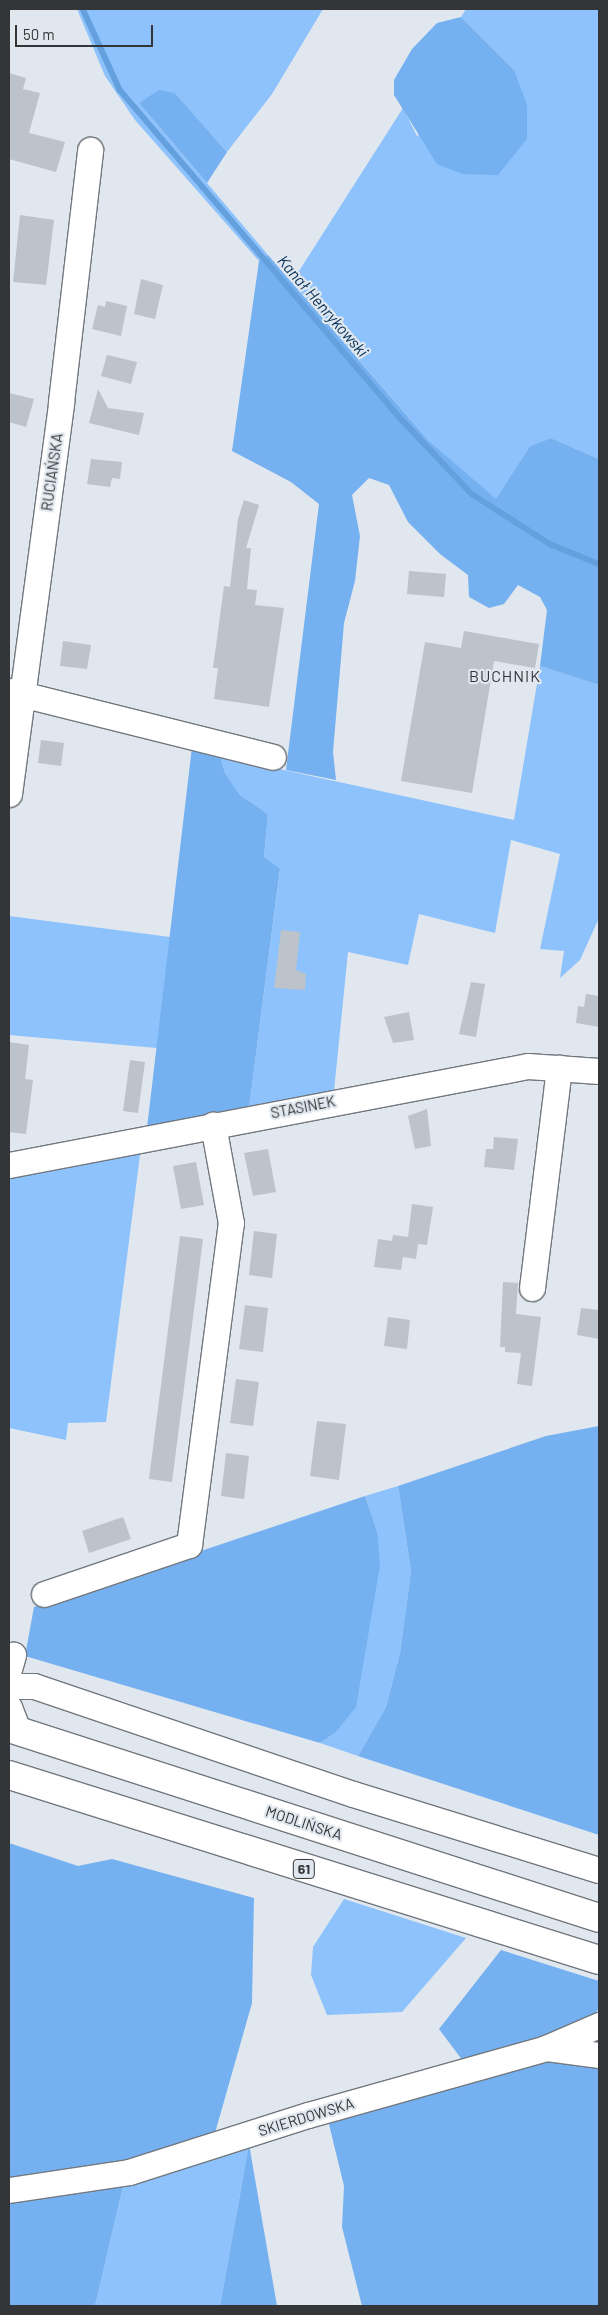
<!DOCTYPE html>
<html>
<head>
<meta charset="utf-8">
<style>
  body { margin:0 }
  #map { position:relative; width:608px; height:2315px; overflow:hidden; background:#e0e7ee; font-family:Barlow,sans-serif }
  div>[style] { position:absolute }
  .green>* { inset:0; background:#8dc2fc }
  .forest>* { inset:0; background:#75b0f0 }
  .stream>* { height:5.5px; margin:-2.75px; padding:0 2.75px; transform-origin:2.75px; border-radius:2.75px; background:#65a0de }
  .building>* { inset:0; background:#bdc3ca }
  .roads { filter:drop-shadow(1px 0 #72787e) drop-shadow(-1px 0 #72787e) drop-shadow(0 1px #72787e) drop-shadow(0 -1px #72787e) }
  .minor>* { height:25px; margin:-12.5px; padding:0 12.5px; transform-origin:12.5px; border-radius:12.5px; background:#fff }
  .major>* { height:28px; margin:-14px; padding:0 14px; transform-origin:14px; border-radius:14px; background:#fff }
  span { translate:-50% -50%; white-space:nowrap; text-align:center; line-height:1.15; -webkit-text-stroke:4.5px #e0e7ee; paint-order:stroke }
  .shield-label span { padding:1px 4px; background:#e0e7ee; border:1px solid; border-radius:4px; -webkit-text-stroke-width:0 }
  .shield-label { font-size:14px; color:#333538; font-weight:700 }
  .street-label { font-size:15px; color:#333538 }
  .water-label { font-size:16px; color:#032f57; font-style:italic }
  .neighbourhood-label { font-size:16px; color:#333538; letter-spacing:1px }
  .frame { position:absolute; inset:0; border:10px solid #333538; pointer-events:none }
  .scale { position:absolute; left:15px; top:25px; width:138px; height:22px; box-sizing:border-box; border:2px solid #333538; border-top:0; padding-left:6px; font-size:15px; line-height:18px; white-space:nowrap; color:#333538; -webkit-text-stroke:4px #e0e7ee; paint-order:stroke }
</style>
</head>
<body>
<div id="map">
  <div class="green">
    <div style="clip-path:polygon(77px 9px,323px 9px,272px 94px,227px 152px,175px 93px,139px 103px,268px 255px,259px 261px,135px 120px,105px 76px)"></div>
    <div style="clip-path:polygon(466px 9px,599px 9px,599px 459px,551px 438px,530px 446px,496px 500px,428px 440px,292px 282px,403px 108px,417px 136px,514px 70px,461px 17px)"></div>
    <div style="clip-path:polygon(540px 666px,599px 685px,599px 918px,580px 960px,560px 978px,564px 951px,540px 949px,560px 854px,511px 840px,495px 933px,419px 914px,408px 965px,348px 952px,334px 1091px,249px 1108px,280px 870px,264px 857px,268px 814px,240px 795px,225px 773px,220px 756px,514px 820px)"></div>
    <div style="clip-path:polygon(9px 916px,170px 937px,157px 1048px,9px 1035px)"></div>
    <div style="clip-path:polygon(141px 1147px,106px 1422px,68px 1423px,66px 1440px,9px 1428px,9px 1171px)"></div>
    <div style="clip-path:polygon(398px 1486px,411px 1571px,400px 1653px,386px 1707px,358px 1756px,320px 1743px,335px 1733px,377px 1531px,365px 1496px)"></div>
    <div style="clip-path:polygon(344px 1899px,466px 1938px,402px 2012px,327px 2015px,311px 1975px,313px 1947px)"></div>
    <div style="clip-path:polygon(249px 2144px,220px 2306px,95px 2306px,125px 2178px)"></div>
  </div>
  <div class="forest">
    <div style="clip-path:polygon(461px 17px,514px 70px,527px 105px,527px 139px,498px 175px,463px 174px,437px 164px,394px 95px,394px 80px,412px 49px,437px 23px)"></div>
    <div style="clip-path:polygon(159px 90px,175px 93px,227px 152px,207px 183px,139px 103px)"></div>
    <div style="clip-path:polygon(268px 255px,428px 440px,496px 499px,530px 446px,551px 438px,599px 459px,599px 685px,540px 666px,547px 610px,540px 597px,518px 585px,504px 604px,489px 608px,469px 597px,468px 575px,440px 554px,408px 522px,389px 485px,369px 478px,352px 495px,360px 536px,355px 581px,344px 623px,333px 752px,336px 780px,286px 770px,319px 504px,291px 482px,232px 451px,259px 261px)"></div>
    <div style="clip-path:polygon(192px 747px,220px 756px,225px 773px,240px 795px,268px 814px,264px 857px,280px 869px,249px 1108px,147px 1128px)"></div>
    <div style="clip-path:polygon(599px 1426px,599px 1835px,358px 1756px,386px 1707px,400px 1653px,411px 1571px,398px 1486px,546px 1436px)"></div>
    <div style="clip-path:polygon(365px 1496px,377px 1531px,380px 1565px,356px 1707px,335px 1733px,320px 1743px,25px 1656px,34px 1607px)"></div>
    <div style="clip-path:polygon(9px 1843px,78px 1866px,112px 1859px,254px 1898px,252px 2003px,215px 2133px,126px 2167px,9px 2183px)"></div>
    <div style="clip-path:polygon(501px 1950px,599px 1981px,599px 2009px,588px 2020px,466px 2065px,439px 2029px)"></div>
    <div style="clip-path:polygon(599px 2031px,598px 2306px,362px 2306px,342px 2227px,344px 2186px,327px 2116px)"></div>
    <div style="clip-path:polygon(249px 2144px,277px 2306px,220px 2306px)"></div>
    <div style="clip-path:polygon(125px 2178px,95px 2306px,9px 2306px,9px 2194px)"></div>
  </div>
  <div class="stream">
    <div style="left:83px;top:9px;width:89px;rotate:65.4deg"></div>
    <div style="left:120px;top:90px;width:435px;rotate:49.5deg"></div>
    <div style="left:403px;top:421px;width:100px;rotate:46.6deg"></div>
    <div style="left:472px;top:494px;width:93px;rotate:32.7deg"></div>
    <div style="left:550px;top:544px;width:53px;rotate:22.2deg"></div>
  </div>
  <div class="building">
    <div style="clip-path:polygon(9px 73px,26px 78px,23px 89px,40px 93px,29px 133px,65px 142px,56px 172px,9px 159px)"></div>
    <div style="clip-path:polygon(20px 215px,54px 220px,46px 285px,13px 282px)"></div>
    <div style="clip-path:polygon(141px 279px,163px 285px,155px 319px,134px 314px)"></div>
    <div style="clip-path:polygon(106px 301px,127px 306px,121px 336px,92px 329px,98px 305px,105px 307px)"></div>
    <div style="clip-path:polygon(107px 355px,137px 362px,131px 384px,101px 376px)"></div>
    <div style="clip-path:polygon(98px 389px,108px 408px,144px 413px,139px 435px,89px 423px)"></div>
    <div style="clip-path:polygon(9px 393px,34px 399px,26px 427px,9px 422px)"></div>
    <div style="clip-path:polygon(91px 459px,122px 462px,120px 479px,112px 478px,110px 487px,87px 484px)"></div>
    <div style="clip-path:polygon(244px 500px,259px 505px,246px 548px,251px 548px,247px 589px,257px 590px,255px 605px,284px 608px,269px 707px,214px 699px,218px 668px,213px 668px,224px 586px,230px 587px,238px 519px)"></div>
    <div style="clip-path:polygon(409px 571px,446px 574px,444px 597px,407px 594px)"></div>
    <div style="clip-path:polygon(464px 631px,539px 644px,535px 668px,494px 661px,472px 793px,401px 781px,425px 642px,461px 648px)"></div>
    <div style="clip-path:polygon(63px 641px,91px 645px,87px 669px,60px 666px)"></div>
    <div style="clip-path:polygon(41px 740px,64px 743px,61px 766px,38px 763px)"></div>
    <div style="clip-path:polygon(281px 930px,300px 932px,296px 970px,306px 974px,305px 990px,274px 988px)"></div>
    <div style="clip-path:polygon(471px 982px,485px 984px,476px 1037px,459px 1034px)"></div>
    <div style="clip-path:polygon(586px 994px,599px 996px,599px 1027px,576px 1023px,578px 1006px,584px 1007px)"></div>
    <div style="clip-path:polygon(409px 1012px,414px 1040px,393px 1043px,384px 1017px)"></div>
    <div style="clip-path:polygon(9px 1042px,29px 1045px,25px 1079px,33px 1080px,26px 1134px,9px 1132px)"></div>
    <div style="clip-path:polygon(130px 1060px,145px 1062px,138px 1113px,123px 1111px)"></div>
    <div style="clip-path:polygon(427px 1109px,431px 1146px,415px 1149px,408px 1116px)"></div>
    <div style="clip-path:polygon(494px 1137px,518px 1139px,514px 1170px,484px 1167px,486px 1149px,493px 1149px)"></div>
    <div style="clip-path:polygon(268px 1149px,276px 1192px,253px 1196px,244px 1153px)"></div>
    <div style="clip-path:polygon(196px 1162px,204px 1205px,181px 1209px,173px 1166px)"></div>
    <div style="clip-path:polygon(412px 1204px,433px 1207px,427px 1245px,418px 1244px,416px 1259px,403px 1257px,401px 1270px,374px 1267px,378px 1239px,392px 1241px,393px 1235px,408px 1237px)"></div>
    <div style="clip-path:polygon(254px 1231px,277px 1234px,272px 1278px,249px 1275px)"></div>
    <div style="clip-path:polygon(180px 1236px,203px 1239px,172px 1482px,149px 1479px)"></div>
    <div style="clip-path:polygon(503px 1282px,518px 1283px,516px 1314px,541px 1317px,532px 1386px,517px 1384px,521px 1353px,505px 1352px,505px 1347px,500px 1347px)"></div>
    <div style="clip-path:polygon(245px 1305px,268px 1308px,263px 1352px,239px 1349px)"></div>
    <div style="clip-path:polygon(581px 1308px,599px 1310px,599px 1339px,577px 1335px)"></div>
    <div style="clip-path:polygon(388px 1317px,410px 1320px,407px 1349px,384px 1346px)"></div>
    <div style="clip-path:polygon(236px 1379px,259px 1382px,253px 1426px,230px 1423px)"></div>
    <div style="clip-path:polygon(317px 1421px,346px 1424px,339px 1480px,310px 1476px)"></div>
    <div style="clip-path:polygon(226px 1453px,249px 1456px,244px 1499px,221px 1496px)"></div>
    <div style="clip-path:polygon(123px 1517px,131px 1539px,89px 1553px,82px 1531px)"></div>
  </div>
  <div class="roads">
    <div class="minor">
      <div style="left:9px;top:691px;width:272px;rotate:14deg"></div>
      <div style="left:9px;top:794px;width:395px;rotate:-82.4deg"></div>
      <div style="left:61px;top:402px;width:254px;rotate:-83.4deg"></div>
      <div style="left:9px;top:1165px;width:528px;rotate:-10.8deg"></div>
      <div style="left:528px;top:1066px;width:71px;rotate:4deg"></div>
      <div style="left:532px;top:1288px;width:222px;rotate:-83deg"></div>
      <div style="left:44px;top:1594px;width:153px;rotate:-18.7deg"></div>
      <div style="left:189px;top:1545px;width:325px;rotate:-82.6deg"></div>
      <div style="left:231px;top:1223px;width:100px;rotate:-100.4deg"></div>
      <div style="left:9px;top:1669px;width:15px;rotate:-74deg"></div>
      <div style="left:9px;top:1686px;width:25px"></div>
      <div style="left:34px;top:1686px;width:337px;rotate:18.7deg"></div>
      <div style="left:353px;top:1794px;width:257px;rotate:17.2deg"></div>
      <div style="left:9px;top:1707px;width:26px;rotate:69deg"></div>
      <div style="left:546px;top:2048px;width:53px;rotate:7.5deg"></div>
      <div style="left:9px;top:2190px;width:121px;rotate:-8.5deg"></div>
      <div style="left:129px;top:2172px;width:188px;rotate:-17.7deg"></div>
      <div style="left:308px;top:2115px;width:247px;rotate:-15.7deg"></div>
      <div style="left:546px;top:2048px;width:58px;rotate:-23.5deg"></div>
    </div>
    <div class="major">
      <div style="left:9px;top:1728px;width:620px;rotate:17.85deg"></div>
      <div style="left:9px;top:1775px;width:618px;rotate:17.41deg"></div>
    </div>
  </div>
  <div class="shield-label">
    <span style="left:304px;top:1869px">61</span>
  </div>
  <div class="street-label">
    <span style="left:52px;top:472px;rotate:-82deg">RUCIAŃSKA</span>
    <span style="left:303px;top:1107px;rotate:-11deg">STASINEK</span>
    <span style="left:304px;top:1823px;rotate:18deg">MODLIŃSKA</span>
    <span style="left:306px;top:2117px;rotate:-17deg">SKIERDOWSKA</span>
  </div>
  <div class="water-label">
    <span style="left:323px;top:306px;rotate:49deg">Kanał Henrykowski</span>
  </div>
  <div class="neighbourhood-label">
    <span style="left:505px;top:676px">BUCHNIK</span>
  </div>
  <div class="frame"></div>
  <div class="scale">50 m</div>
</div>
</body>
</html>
